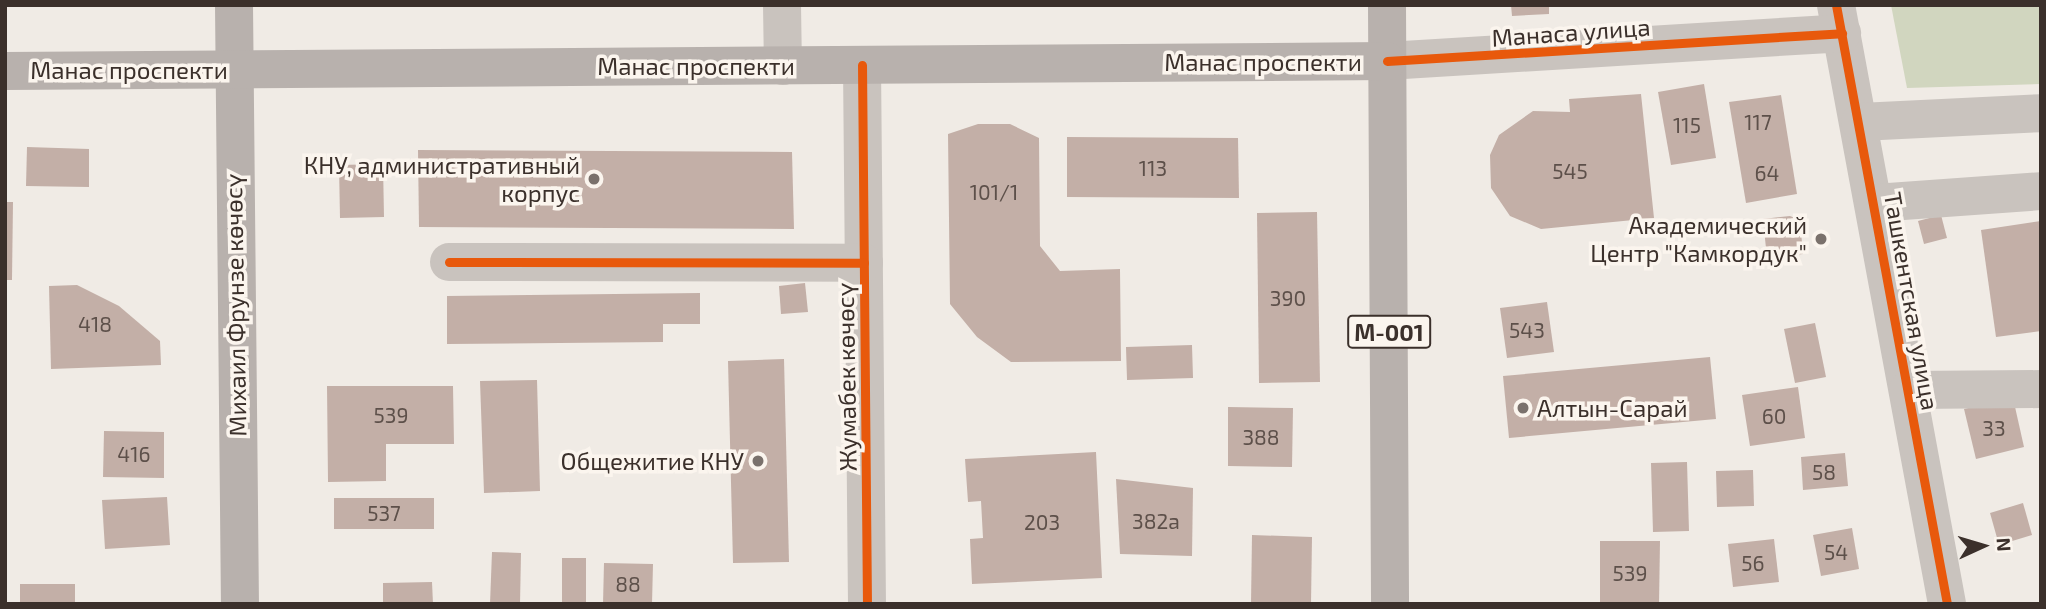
<!DOCTYPE html>
<html>
<head>
<meta charset="utf-8">
<style>
  body { margin:0 }
  #map { position:relative; width:2046px; height:609px; overflow:hidden; background:#f0ebe5; font-family:"Exo 2",sans-serif }
  div>[style] { position:absolute }
  .green>* { inset:0; background:#d1d6bf }
  .building>* { inset:0; background:#c3afa7 }
  .minor>* { height:38px; margin:-19px; padding:0 19px; transform-origin:19px; border-radius:19px; background:#c9c3be }
  .major>* { height:38px; margin:-19px; padding:0 19px; transform-origin:19px; border-radius:19px; background:#b8b1ad }
  .cycleway>* { height:9px; margin:-4.5px; padding:0 4.5px; transform-origin:4.5px; border-radius:4.5px; background:#e8590c }
  .dots>* { width:19px; height:19px; translate:-50% -50%; box-sizing:border-box; border:4px solid #fbf5ee; border-radius:50% }
  span { translate:-50% -50%; white-space:nowrap; text-align:center; line-height:1.15; -webkit-text-stroke:7px #fbf5ee; paint-order:stroke }
  .number-label { font-size:21px; color:#5d504a }
  .number-label span { -webkit-text-stroke-width:0 }
  .shield-label span { padding:2px 5px; background:#fbf5ee; border:2px solid; border-radius:5px; -webkit-text-stroke-width:0 }
  .shield-label { font-size:23px; color:#3b302b; font-weight:700 }
  .street-label { font-size:24px; color:#3b302b }
  .poi-label { font-size:24px; color:#3b302b }
  .right { translate:-100% -50%; text-align:right }
  .left { translate:0 -50%; text-align:left }
  .frame { position:absolute; inset:0; border:7px solid #3b302b; pointer-events:none }
  .north { position:absolute; left:1948px; top:511px; width:70px; height:70px; -webkit-text-stroke:5px #fbf5ee; paint-order:stroke; rotate:86deg; font-size:19px; font-weight:700; line-height:28px; text-align:center; color:#3b302b }
  .north::after { content:''; display:block; margin:auto; width:24px; height:32px; background:#3b302b; clip-path:polygon(50% 0,100% 100%,50% 72%,0 100%) }
</style>
</head>
<body>
<div id="map">
  <div class="green">
    <div style="clip-path:polygon(1891px 5px,2041px 5px,2041px 84px,1907px 88px)"></div>
  </div>
  <div class="building">
    <div style="clip-path:polygon(1511px 5px,1549px 5px,1549px 14px,1512px 16px)"></div>
    <div style="clip-path:polygon(1704px 84px,1716px 158px,1671px 165px,1658px 92px)"></div>
    <div style="clip-path:polygon(1641px 94px,1654px 218px,1541px 229px,1510px 216px,1491px 188px,1490px 155px,1499px 135px,1533px 111px,1570px 112px,1569px 99px)"></div>
    <div style="clip-path:polygon(1781px 95px,1797px 194px,1746px 203px,1729px 102px)"></div>
    <div style="clip-path:polygon(978px 124px,1010px 124px,1039px 138px,1040px 246px,1060px 271px,1120px 269px,1121px 361px,1011px 362px,977px 337px,950px 304px,948px 134px)"></div>
    <div style="clip-path:polygon(1067px 137px,1238px 138px,1239px 198px,1067px 197px)"></div>
    <div style="clip-path:polygon(27px 147px,89px 149px,89px 187px,26px 186px)"></div>
    <div style="clip-path:polygon(418px 150px,792px 152px,794px 229px,419px 227px)"></div>
    <div style="clip-path:polygon(383px 164px,384px 217px,340px 218px,339px 165px)"></div>
    <div style="clip-path:polygon(5px 202px,13px 202px,12px 280px,5px 280px)"></div>
    <div style="clip-path:polygon(1317px 212px,1320px 382px,1259px 383px,1257px 213px)"></div>
    <div style="clip-path:polygon(1941px 215px,1947px 238px,1924px 244px,1918px 221px)"></div>
    <div style="clip-path:polygon(1790px 216px,1800px 220px,1803px 254px,1767px 258px,1763px 219px)"></div>
    <div style="clip-path:polygon(2041px 221px,2041px 331px,1996px 337px,1981px 230px)"></div>
    <div style="clip-path:polygon(805px 283px,808px 312px,781px 314px,779px 286px)"></div>
    <div style="clip-path:polygon(77px 285px,119px 306px,160px 341px,161px 365px,51px 369px,49px 286px)"></div>
    <div style="clip-path:polygon(700px 293px,700px 324px,663px 324px,663px 342px,447px 344px,447px 296px)"></div>
    <div style="clip-path:polygon(1547px 302px,1554px 352px,1507px 358px,1500px 308px)"></div>
    <div style="clip-path:polygon(1815px 323px,1826px 377px,1795px 383px,1784px 329px)"></div>
    <div style="clip-path:polygon(1192px 345px,1193px 378px,1127px 380px,1126px 347px)"></div>
    <div style="clip-path:polygon(1710px 357px,1716px 419px,1509px 438px,1503px 376px)"></div>
    <div style="clip-path:polygon(784px 359px,789px 562px,733px 563px,728px 361px)"></div>
    <div style="clip-path:polygon(537px 380px,540px 491px,484px 493px,480px 381px)"></div>
    <div style="clip-path:polygon(327px 386px,453px 386px,454px 444px,386px 444px,386px 481px,328px 482px)"></div>
    <div style="clip-path:polygon(1798px 387px,1805px 438px,1750px 446px,1742px 395px)"></div>
    <div style="clip-path:polygon(2013px 398px,2024px 447px,1976px 459px,1964px 409px)"></div>
    <div style="clip-path:polygon(1228px 407px,1293px 408px,1292px 467px,1228px 466px)"></div>
    <div style="clip-path:polygon(104px 431px,164px 432px,164px 478px,103px 477px)"></div>
    <div style="clip-path:polygon(1096px 452px,1102px 578px,972px 584px,970px 539px,983px 538px,981px 501px,968px 502px,965px 459px)"></div>
    <div style="clip-path:polygon(1845px 453px,1848px 486px,1803px 490px,1801px 457px)"></div>
    <div style="clip-path:polygon(1687px 462px,1689px 531px,1653px 532px,1651px 463px)"></div>
    <div style="clip-path:polygon(1753px 470px,1754px 506px,1717px 507px,1716px 471px)"></div>
    <div style="clip-path:polygon(1116px 479px,1193px 488px,1192px 556px,1120px 554px)"></div>
    <div style="clip-path:polygon(167px 497px,170px 545px,105px 549px,102px 500px)"></div>
    <div style="clip-path:polygon(334px 498px,434px 498px,434px 529px,334px 529px)"></div>
    <div style="clip-path:polygon(2023px 503px,2032px 535px,1999px 545px,1990px 513px)"></div>
    <div style="clip-path:polygon(1852px 528px,1859px 569px,1821px 576px,1813px 535px)"></div>
    <div style="clip-path:polygon(1252px 535px,1312px 537px,1311px 604px,1251px 604px)"></div>
    <div style="clip-path:polygon(1774px 539px,1779px 582px,1733px 587px,1728px 544px)"></div>
    <div style="clip-path:polygon(1600px 541px,1660px 541px,1659px 604px,1600px 604px)"></div>
    <div style="clip-path:polygon(492px 552px,521px 553px,520px 604px,490px 604px)"></div>
    <div style="clip-path:polygon(562px 558px,586px 558px,586px 604px,562px 604px)"></div>
    <div style="clip-path:polygon(604px 563px,653px 564px,652px 604px,603px 604px)"></div>
    <div style="clip-path:polygon(432px 582px,433px 604px,383px 604px,383px 583px)"></div>
    <div style="clip-path:polygon(20px 584px,75px 584px,75px 604px,20px 604px)"></div>
  </div>
  <div class="minor">
    <div style="left:782px;top:5px;width:61px;rotate:89.1deg"></div>
    <div style="left:1836px;top:5px;width:609px;rotate:79.5deg"></div>
    <div style="left:1387px;top:61px;width:456px;rotate:-3.5deg"></div>
    <div style="left:862px;top:65px;width:539px;rotate:89.47deg"></div>
    <div style="left:1860px;top:122px;width:181px;rotate:-2.8deg"></div>
    <div style="left:1875px;top:203px;width:166px;rotate:-4.1deg"></div>
    <div style="left:449px;top:262px;width:415px;rotate:0.1deg"></div>
    <div style="left:1908px;top:390px;width:133px;rotate:-0.4deg"></div>
  </div>
  <div class="major">
    <div style="left:234px;top:5px;width:599px;rotate:89.43deg"></div>
    <div style="left:1387px;top:5px;width:599px;rotate:89.71deg"></div>
    <div style="left:5px;top:71px;width:1382px;rotate:-0.41deg"></div>
  </div>
  <div class="cycleway">
    <div style="left:1836px;top:5px;width:609px;rotate:79.5deg"></div>
    <div style="left:1387px;top:61px;width:456px;rotate:-3.5deg"></div>
    <div style="left:862px;top:65px;width:539px;rotate:89.47deg"></div>
    <div style="left:449px;top:262px;width:415px;rotate:0.1deg"></div>
  </div>
  <div class="dots">
    <div style="left:594px;top:179px;background:#7a716c"></div>
    <div style="left:1821px;top:239px;background:#7a716c"></div>
    <div style="left:1523px;top:408px;background:#7a716c"></div>
    <div style="left:758px;top:461px;background:#7a716c"></div>
  </div>
  <div class="number-label">
    <span style="left:1758px;top:122px">117</span>
    <span style="left:1687px;top:125px">115</span>
    <span style="left:1153px;top:168px">113</span>
    <span style="left:1570px;top:171px">545</span>
    <span style="left:1767px;top:173px">64</span>
    <span style="left:994px;top:192px">101/1</span>
    <span style="left:1288px;top:298px">390</span>
    <span style="left:95px;top:324px">418</span>
    <span style="left:1527px;top:330px">543</span>
    <span style="left:391px;top:415px">539</span>
    <span style="left:1774px;top:416px">60</span>
    <span style="left:1994px;top:428px">33</span>
    <span style="left:1261px;top:437px">388</span>
    <span style="left:134px;top:454px">416</span>
    <span style="left:1824px;top:472px">58</span>
    <span style="left:384px;top:513px">537</span>
    <span style="left:1156px;top:521px">382а</span>
    <span style="left:1042px;top:522px">203</span>
    <span style="left:1836px;top:552px">54</span>
    <span style="left:1753px;top:563px">56</span>
    <span style="left:1630px;top:573px">539</span>
    <span style="left:628px;top:584px">88</span>
  </div>
  <div class="shield-label">
    <span style="left:1389px;top:332px">М-001</span>
  </div>
  <div class="street-label">
    <span style="left:1571px;top:32px;rotate:-4deg">Манаса улица</span>
    <span style="left:1263px;top:62px">Манас проспекти</span>
    <span style="left:696px;top:66px">Манас проспекти</span>
    <span style="left:129px;top:70px">Манас проспекти</span>
    <span style="left:1912px;top:301px;rotate:80deg">Ташкентская улица</span>
    <span style="left:235px;top:305px;rotate:-91deg">Михаил Фрунзе көчөсү</span>
    <span style="left:846px;top:377px;rotate:-91deg">Жумабек көчөсү</span>
  </div>
  <div class="poi-label">
    <span class="right" style="left:580px;top:179px">КНУ, административный<br>корпус</span>
    <span class="right" style="left:1807px;top:239px">Академический<br>Центр "Камкордук"</span>
    <span class="left" style="left:1537px;top:408px">Алтын-Сарай</span>
    <span class="right" style="left:744px;top:461px">Общежитие КНУ</span>
  </div>
  <div class="frame"></div>
  <div class="north">N</div>
</div>
</body>
</html>
